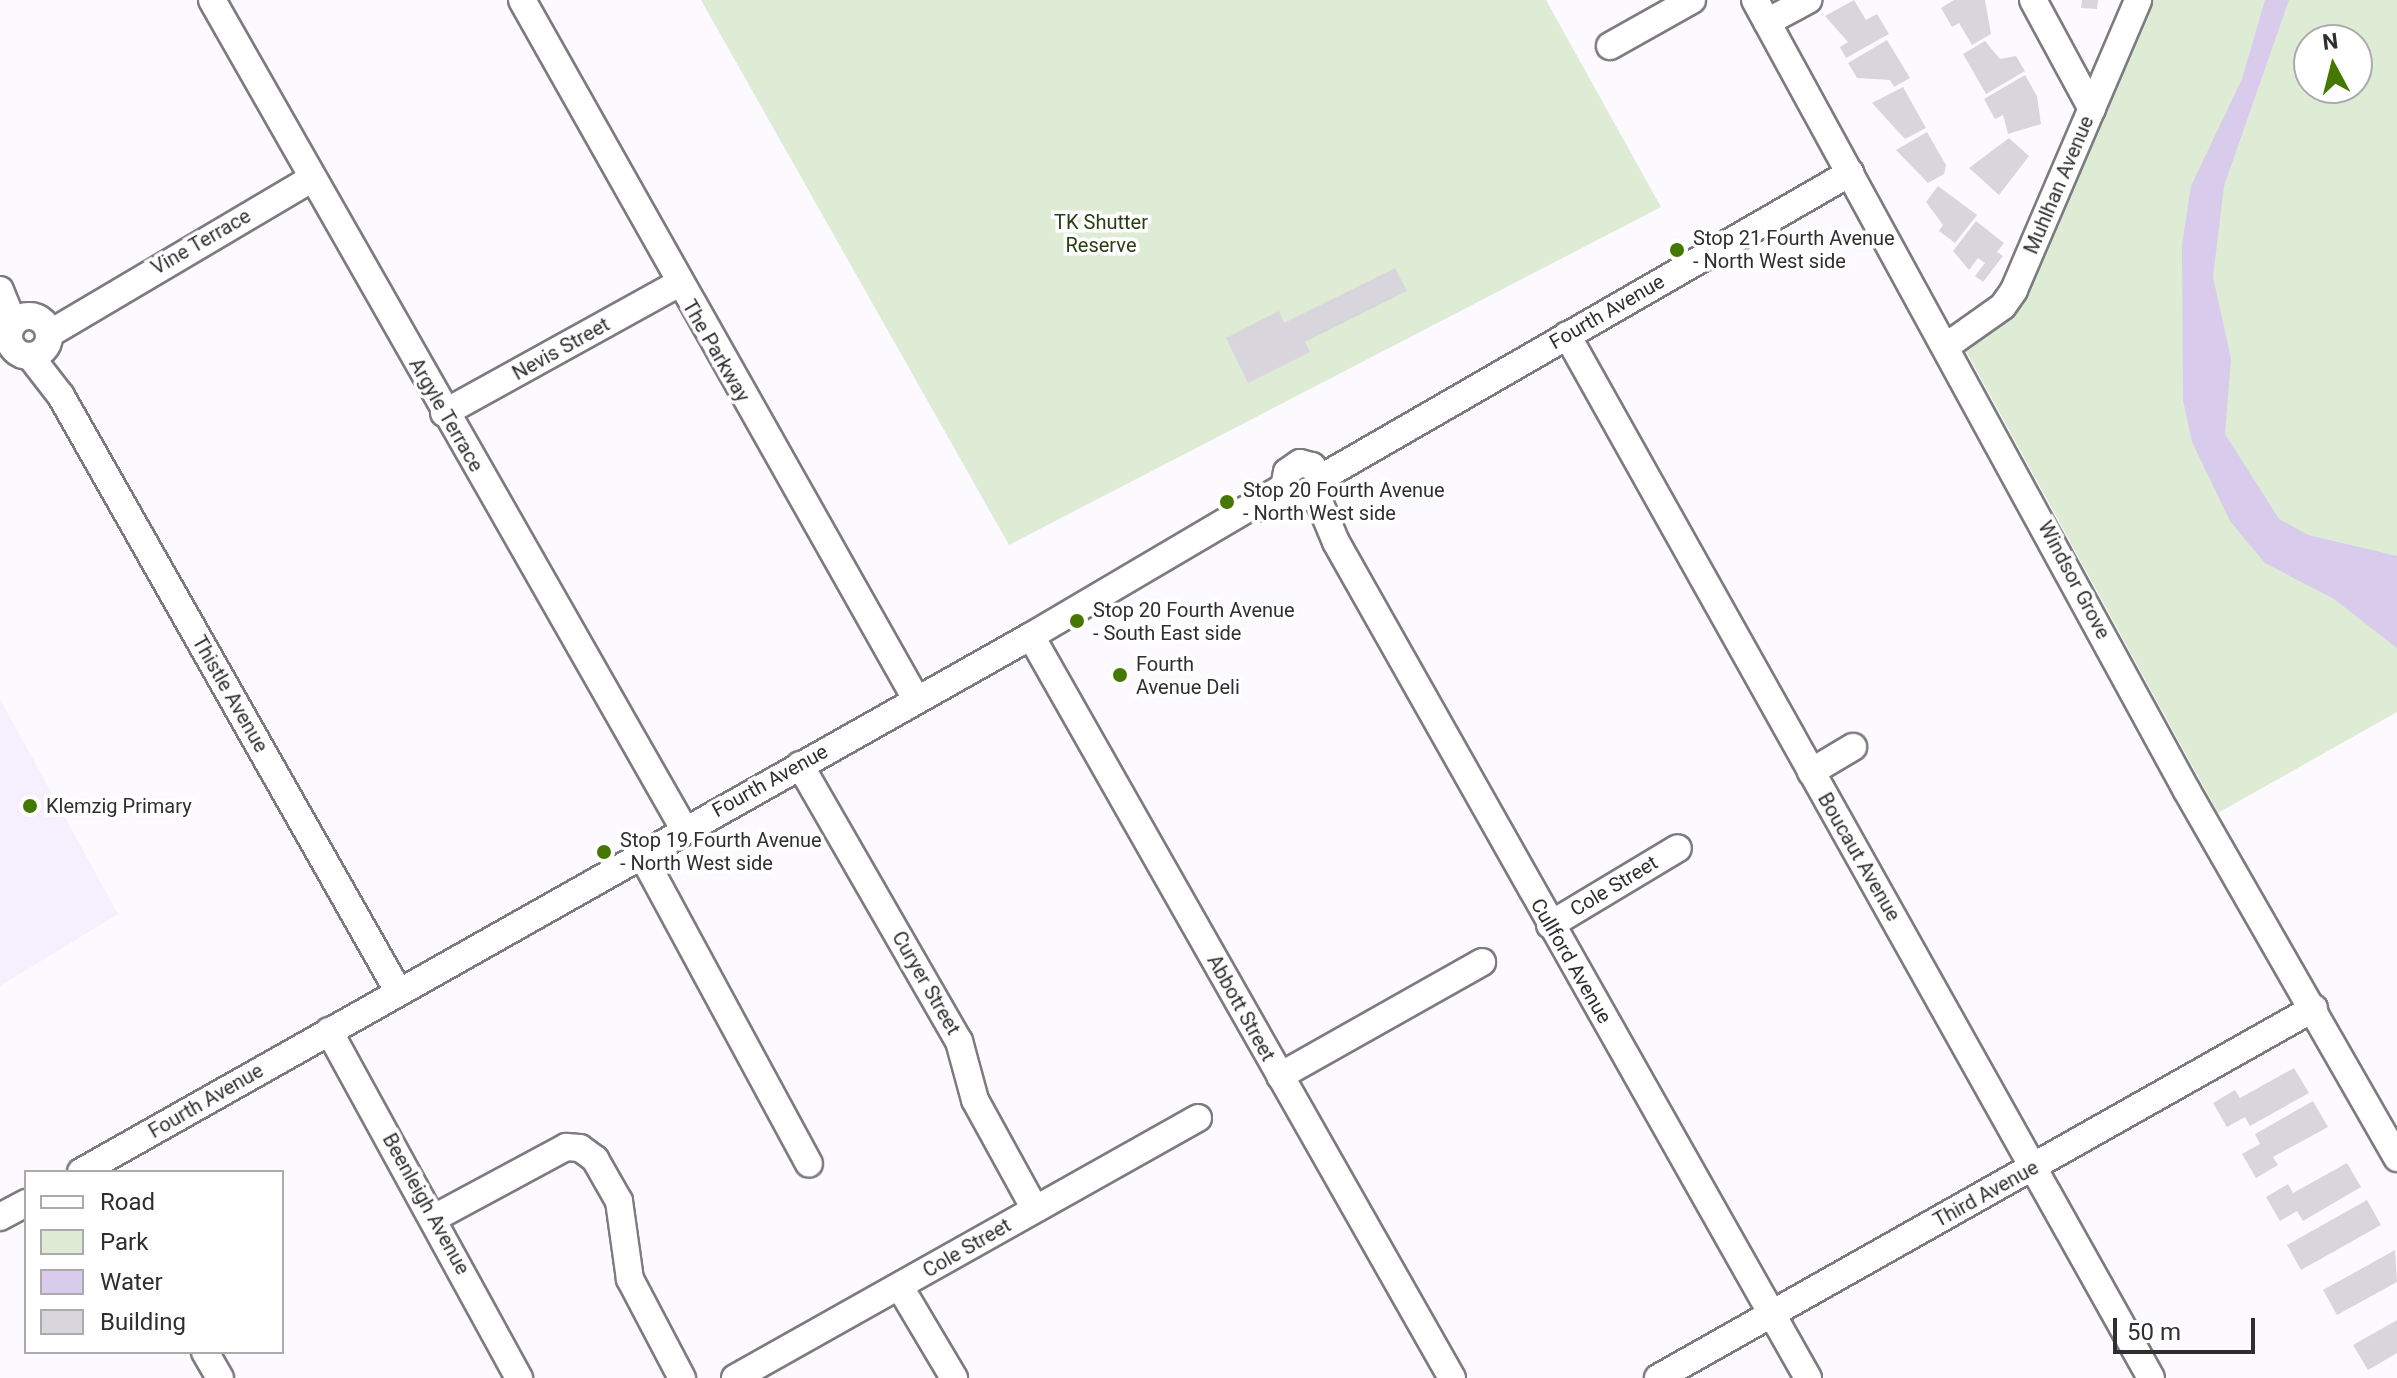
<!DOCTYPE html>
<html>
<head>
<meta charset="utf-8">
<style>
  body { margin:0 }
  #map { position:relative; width:2397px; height:1378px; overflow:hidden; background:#fcfaff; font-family:Roboto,sans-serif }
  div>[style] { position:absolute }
  .built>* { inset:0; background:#f6f0fe }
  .green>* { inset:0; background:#deebd5 }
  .water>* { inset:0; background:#d8cbeb }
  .building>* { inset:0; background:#d8d6dc }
  .roads { filter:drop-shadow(2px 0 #7d7b80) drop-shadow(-2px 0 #7d7b80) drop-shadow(0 2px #7d7b80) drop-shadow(0 -2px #7d7b80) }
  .minor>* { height:26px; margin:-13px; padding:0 13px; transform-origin:13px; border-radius:13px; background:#fff }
  .minor>.ring { margin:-13px; padding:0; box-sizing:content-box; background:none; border:26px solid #fff; border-radius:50% }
  .dots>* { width:22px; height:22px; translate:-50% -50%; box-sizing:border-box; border:4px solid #fff; border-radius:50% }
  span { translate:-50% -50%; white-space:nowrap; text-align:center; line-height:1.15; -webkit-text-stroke:7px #fff; paint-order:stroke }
  .street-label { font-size:20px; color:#2f2e30 }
  .park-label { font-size:20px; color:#273f11 }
  .poi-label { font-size:20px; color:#2f2e30 }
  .left { translate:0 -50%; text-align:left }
  .legend { position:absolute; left:24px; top:1170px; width:260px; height:184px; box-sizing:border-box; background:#fff; border:2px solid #acabac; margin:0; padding:10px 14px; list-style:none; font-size:24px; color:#2f2e30 }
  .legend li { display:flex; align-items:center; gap:16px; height:40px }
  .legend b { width:40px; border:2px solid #acabac }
  .north { position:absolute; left:2293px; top:24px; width:80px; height:80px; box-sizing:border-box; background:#fff; border:2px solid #acabac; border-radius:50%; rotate:353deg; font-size:22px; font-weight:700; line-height:32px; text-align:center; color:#2f2e30 }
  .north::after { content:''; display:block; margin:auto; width:28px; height:36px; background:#457801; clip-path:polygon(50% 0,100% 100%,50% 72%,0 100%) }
  .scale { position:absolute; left:2113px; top:1318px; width:142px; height:36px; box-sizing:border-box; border:4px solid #2f2e30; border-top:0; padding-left:10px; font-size:24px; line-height:28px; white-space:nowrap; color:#2f2e30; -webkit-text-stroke:6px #fff; paint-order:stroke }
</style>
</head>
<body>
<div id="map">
  <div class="built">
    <div style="clip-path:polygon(0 699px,118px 914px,0 986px)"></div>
  </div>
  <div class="green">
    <div style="clip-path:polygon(701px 0,1546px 0,1661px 207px,1009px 545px)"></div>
    <div style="clip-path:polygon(evenodd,2152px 0,2397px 0,2397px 712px,2218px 813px,1966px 351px,2020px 303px,2152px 0,2309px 40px,2357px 40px,2357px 88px,2309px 88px,2309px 40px)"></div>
  </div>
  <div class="water">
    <div style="clip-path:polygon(2265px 0,2289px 0,2224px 186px,2213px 277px,2231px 359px,2225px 434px,2279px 519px,2308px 535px,2397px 556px,2397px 648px,2334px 599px,2265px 563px,2230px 521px,2192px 442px,2183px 400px,2182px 245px,2191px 186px,2242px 79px)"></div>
  </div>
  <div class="building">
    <div style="clip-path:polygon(1854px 0,1866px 20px,1877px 14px,1889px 34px,1846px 58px,1840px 47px,1848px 42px,1825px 16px)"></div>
    <div style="clip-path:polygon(1954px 0,1985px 0,1991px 34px,1972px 45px,1959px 23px,1952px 27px,1941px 8px)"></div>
    <div style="clip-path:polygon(2082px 0,2098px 0,2097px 9px,2081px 8px)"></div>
    <div style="clip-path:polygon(1887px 40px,1910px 78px,1894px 87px,1890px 80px,1857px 78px,1848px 63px)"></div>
    <div style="clip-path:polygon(1985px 41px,2000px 59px,2016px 56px,2025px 71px,1986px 94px,1963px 54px)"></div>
    <div style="clip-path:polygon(2025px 75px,2037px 96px,2041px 124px,2008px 134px,2003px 115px,1995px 119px,1984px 99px)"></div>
    <div style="clip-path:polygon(1903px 87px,1926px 128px,1905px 139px,1872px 103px)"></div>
    <div style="clip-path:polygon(1927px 132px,1946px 165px,1944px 174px,1928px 183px,1896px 150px)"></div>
    <div style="clip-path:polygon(2009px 138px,2029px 156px,1999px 195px,1969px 168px)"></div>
    <div style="clip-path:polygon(1938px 186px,1977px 215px,1955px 243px,1939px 231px,1943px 225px,1926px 202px)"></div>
    <div style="clip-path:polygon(1976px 221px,2004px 243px,1997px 252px,2003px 256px,1983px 282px,1975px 276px,1985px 263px,1978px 258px,1969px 270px,1953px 251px)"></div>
    <div style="clip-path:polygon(1395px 268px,1407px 291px,1305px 342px,1310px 352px,1248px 383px,1226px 338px,1279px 311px,1284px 323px)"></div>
    <div style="clip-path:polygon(2294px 1068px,2309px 1093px,2250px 1126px,2245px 1117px,2227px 1127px,2213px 1103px,2235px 1090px,2240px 1098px)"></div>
    <div style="clip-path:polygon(2313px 1101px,2328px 1127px,2273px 1157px,2278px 1165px,2256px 1178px,2242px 1154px,2260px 1144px,2255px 1134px)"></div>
    <div style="clip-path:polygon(2347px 1163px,2361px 1187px,2303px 1221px,2297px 1211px,2280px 1221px,2266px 1197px,2288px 1184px,2293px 1193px)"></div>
    <div style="clip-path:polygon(2367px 1200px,2381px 1225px,2301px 1270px,2287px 1245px)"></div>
    <div style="clip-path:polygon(2395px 1250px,2397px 1282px,2337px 1315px,2323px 1290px)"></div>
    <div style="clip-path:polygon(2397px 1320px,2397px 1353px,2368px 1370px,2353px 1345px)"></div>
  </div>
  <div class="roads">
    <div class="minor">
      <div style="left:212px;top:0;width:954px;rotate:60.34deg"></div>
      <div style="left:522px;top:0;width:802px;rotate:60.59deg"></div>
      <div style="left:1755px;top:0;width:901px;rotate:61.36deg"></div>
      <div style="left:2187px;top:791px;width:423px;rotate:60.2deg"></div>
      <div style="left:2033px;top:0;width:124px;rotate:61.6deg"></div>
      <div style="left:1767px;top:22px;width:47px;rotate:-28.2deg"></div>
      <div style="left:1610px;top:46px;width:94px;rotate:-29.3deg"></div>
      <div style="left:0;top:290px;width:35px;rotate:68deg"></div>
      <div class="ring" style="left:9px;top:316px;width:14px;height:14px"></div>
      <div style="left:49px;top:334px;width:304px;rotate:-30.6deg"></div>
      <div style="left:1567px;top:335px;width:1195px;rotate:60.75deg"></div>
      <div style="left:1948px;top:345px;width:67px;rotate:-35.3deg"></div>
      <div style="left:2003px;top:306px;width:19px;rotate:-55deg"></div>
      <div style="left:2014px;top:290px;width:315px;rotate:-66.8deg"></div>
      <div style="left:30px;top:356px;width:51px;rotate:52.2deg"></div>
      <div style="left:61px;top:396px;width:684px;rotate:60.47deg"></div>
      <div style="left:444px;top:413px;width:267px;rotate:-28.9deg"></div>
      <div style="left:1321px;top:478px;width:611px;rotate:-29.97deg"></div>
      <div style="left:1316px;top:494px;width:52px;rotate:67.4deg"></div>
      <div style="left:1336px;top:542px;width:960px;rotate:60.55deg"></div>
      <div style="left:1262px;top:508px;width:56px;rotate:-14.5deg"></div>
      <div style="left:1316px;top:494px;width:17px;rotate:-73deg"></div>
      <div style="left:1321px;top:478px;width:15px;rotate:-127deg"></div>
      <div style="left:1312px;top:466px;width:12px;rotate:-166deg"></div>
      <div style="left:1300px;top:463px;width:16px;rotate:145deg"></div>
      <div style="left:1287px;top:472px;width:15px;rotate:101deg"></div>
      <div style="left:1284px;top:487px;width:16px;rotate:45deg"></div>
      <div style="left:1031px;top:636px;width:853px;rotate:60.43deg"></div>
      <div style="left:800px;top:765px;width:319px;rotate:60.1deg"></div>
      <div style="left:959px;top:1041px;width:61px;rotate:74.8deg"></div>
      <div style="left:975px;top:1100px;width:124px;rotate:61.2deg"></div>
      <div style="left:1811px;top:772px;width:49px;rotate:-30.8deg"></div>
      <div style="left:641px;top:853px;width:353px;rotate:61.6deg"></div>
      <div style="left:1550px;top:925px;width:149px;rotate:-31deg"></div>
      <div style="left:329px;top:1031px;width:396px;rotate:61.3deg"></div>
      <div style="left:1280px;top:1076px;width:232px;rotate:-29.4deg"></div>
      <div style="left:81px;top:1172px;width:1091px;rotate:-29.43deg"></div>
      <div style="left:1031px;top:636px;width:294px;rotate:-30.5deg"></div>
      <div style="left:0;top:1217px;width:30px;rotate:-28deg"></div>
      <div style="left:436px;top:1217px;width:148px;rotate:-28.3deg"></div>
      <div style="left:566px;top:1147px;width:14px;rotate:4deg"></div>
      <div style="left:580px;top:1148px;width:19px;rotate:36deg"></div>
      <div style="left:595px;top:1159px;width:48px;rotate:60.3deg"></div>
      <div style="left:619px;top:1201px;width:79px;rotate:82deg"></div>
      <div style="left:630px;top:1279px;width:112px;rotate:62.3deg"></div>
      <div style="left:900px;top:1287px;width:106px;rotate:59.3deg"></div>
      <div style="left:205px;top:1352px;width:30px;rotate:60deg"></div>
      <div style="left:735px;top:1378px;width:531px;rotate:-29.32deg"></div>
      <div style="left:1658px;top:1378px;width:753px;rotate:-29.42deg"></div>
    </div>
  </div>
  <div class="dots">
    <div style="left:1677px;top:250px;background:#457801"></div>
    <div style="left:1227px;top:502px;background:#457801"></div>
    <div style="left:1077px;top:621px;background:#457801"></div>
    <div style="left:1120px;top:675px;background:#457801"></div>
    <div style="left:30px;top:806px;background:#457801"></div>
    <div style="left:604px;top:852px;background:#457801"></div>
  </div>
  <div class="street-label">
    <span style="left:2059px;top:185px;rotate:-67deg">Muhlhan Avenue</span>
    <span style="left:201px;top:242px;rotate:-30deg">Vine Terrace</span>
    <span style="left:1607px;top:312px;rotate:-30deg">Fourth Avenue</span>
    <span style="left:561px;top:349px;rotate:-29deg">Nevis Street</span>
    <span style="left:716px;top:351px;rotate:60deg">The Parkway</span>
    <span style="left:446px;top:415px;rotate:60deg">Argyle Terrace</span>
    <span style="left:2074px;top:580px;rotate:62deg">Windsor Grove</span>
    <span style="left:230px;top:694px;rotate:60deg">Thistle Avenue</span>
    <span style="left:770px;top:781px;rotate:-29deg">Fourth Avenue</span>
    <span style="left:1859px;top:857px;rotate:60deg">Boucaut Avenue</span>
    <span style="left:1614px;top:886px;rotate:-31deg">Cole Street</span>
    <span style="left:1571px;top:961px;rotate:60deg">Cullford Avenue</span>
    <span style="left:926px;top:983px;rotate:60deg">Curyer Street</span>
    <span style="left:1241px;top:1008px;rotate:61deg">Abbott Street</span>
    <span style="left:206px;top:1101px;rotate:-30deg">Fourth Avenue</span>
    <span style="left:1986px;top:1194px;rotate:-29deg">Third Avenue</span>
    <span style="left:426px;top:1204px;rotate:61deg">Beenleigh Avenue</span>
    <span style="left:967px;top:1248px;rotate:-30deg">Cole Street</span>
  </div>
  <div class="park-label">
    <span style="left:1101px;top:234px">TK Shutter<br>Reserve</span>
  </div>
  <div class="poi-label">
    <span class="left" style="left:1693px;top:250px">Stop 21 Fourth Avenue<br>- North West side</span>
    <span class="left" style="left:1243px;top:502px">Stop 20 Fourth Avenue<br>- North West side</span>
    <span class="left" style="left:1093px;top:622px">Stop 20 Fourth Avenue<br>- South East side</span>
    <span class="left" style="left:1136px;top:676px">Fourth<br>Avenue Deli</span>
    <span class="left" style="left:46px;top:806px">Klemzig Primary</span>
    <span class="left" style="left:620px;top:852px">Stop 19 Fourth Avenue<br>- North West side</span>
  </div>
  <ul class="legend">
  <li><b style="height:10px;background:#fff"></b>Road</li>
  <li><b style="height:22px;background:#deebd5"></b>Park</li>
  <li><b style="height:22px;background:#d8cbeb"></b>Water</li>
  <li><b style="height:22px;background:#d8d6dc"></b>Building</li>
  </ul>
  <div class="north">N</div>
  <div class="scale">50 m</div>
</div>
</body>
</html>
